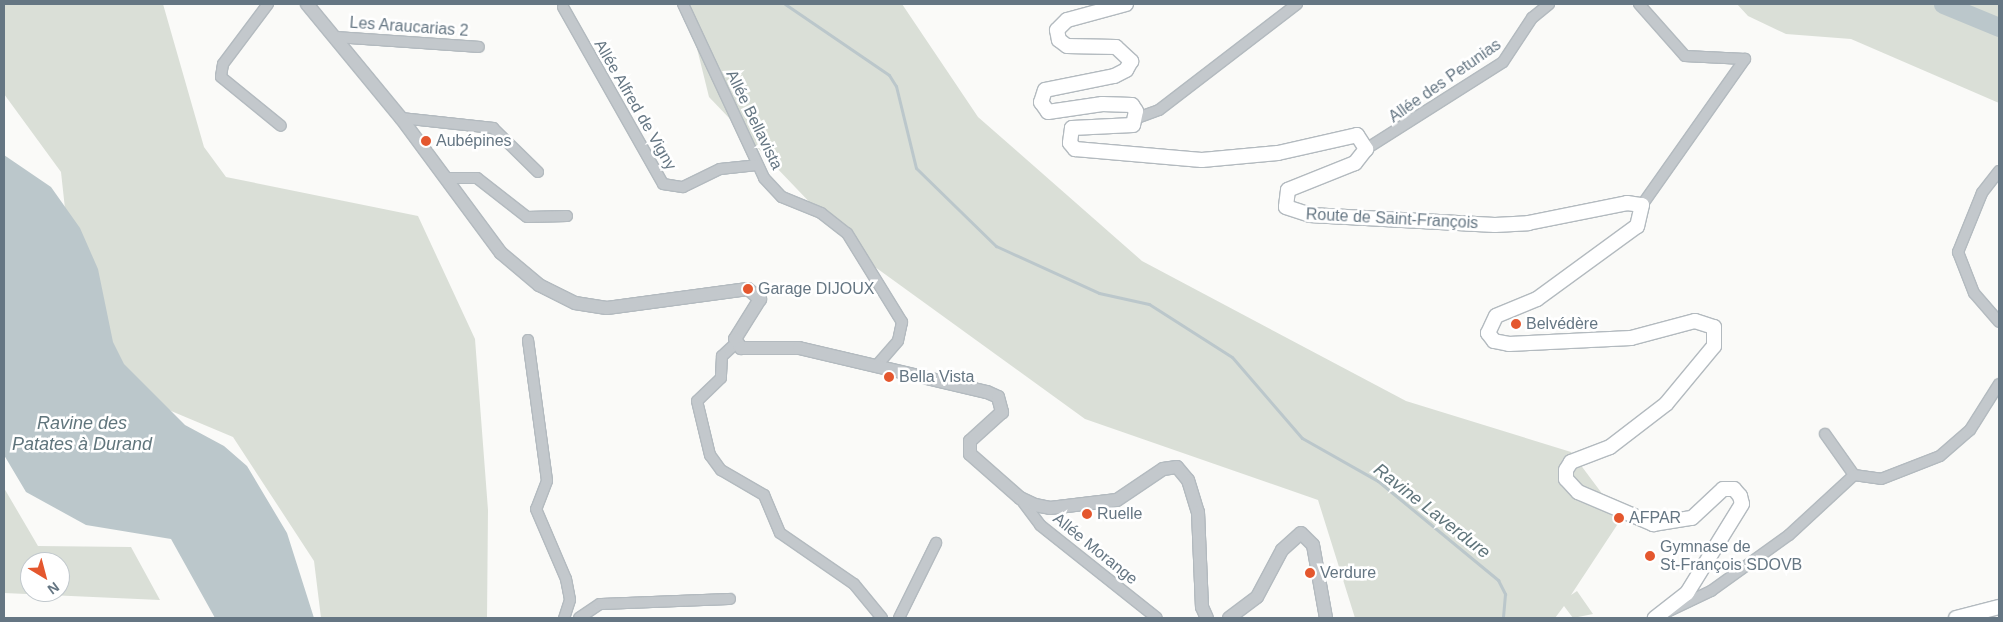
<!DOCTYPE html>
<html>
<head>
<meta charset="utf-8">
<style>
  body { margin:0 }
  #map { position:relative; width:2003px; height:622px; overflow:hidden; background:#fafaf8; font-family:Helvetica,sans-serif }
  div>[style] { position:absolute }
  .green>* { inset:0; background:#dadfd7 }
  .water>* { inset:0; background:#bbc7cb }
  .stream>* { height:3px; margin:-1.5px; padding:0 1.5px; transform-origin:1.5px; border-radius:1.5px; background:#bbc7cb }
  .river>* { height:19px; margin:-9.5px; padding:0 9.5px; transform-origin:9.5px; border-radius:9.5px; background:#bbc7cb }
  .roads { filter:drop-shadow(1px 0 #b3babf) drop-shadow(-1px 0 #b3babf) drop-shadow(0 1px #b3babf) drop-shadow(0 -1px #b3babf) }
  .minor>* { height:10px; margin:-5px; padding:0 5px; transform-origin:5px; border-radius:5px; background:#c3c8cc }
  .tertiary>* { height:12px; margin:-6px; padding:0 6px; transform-origin:6px; border-radius:6px; background:#c3c8cc }
  .secondary>* { height:14px; margin:-7px; padding:0 7px; transform-origin:7px; border-radius:7px; background:#fff }
  .dots>* { width:14px; height:14px; translate:-50% -50%; box-sizing:border-box; border:2px solid #fff; border-radius:50% }
  span { translate:-50% -50%; white-space:nowrap; text-align:center; line-height:1.15; -webkit-text-stroke:5px #fff; paint-order:stroke }
  .street-label { font-size:16px; color:#657683 }
  .poi-label { font-size:16px; color:#657683 }
  .left { translate:0 -50%; text-align:left }
  .water-label { font-size:18px; color:#60757c; font-style:italic }
  .frame { position:absolute; inset:0; border:5px solid #657683; pointer-events:none }
  .north { position:absolute; left:20px; top:552px; width:50px; height:50px; box-sizing:border-box; background:#fff; border:1px solid #c1c8cd; border-radius:50%; rotate:143deg; font-size:14px; font-weight:700; line-height:20px; text-align:center; color:#657683 }
  .north::after { content:''; display:block; margin:auto; width:18px; height:22px; background:#e4572e; clip-path:polygon(50% 0,100% 100%,50% 72%,0 100%) }
</style>
</head>
<body>
<div id="map">
  <div class="green">
    <div style="clip-path:polygon(4px 4px,163px 4px,204px 147px,226px 177px,418px 216px,475px 339px,488px 510px,487px 618px,321px 618px,314px 561px,233px 437px,83px 374px,61px 172px,4px 94px)"></div>
    <div style="clip-path:polygon(686px 4px,902px 4px,978px 117px,1142px 261px,1406px 401px,1571px 452px,1621px 519px,1571px 595px,1577px 591px,1593px 614px,1573px 618px,1564px 606px,1555px 618px,1355px 618px,1318px 500px,1085px 419px,864px 259px,709px 97px)"></div>
    <div style="clip-path:polygon(1737px 4px,1999px 4px,1999px 103px,1851px 39px,1786px 34px,1748px 16px)"></div>
    <div style="clip-path:polygon(evenodd,4px 488px,38px 546px,131px 547px,160px 600px,4px 593px,4px 488px,30px 562px,60px 562px,60px 592px,30px 592px,30px 562px)"></div>
  </div>
  <div class="water">
    <div style="clip-path:polygon(4px 155px,51px 187px,80px 228px,98px 269px,113px 342px,124px 364px,185px 425px,224px 446px,247px 466px,287px 533px,314px 618px,215px 618px,171px 539px,86px 525px,26px 492px,4px 455px)"></div>
  </div>
  <div class="stream">
    <div style="left:785px;top:4px;width:126px;rotate:34.3deg"></div>
    <div style="left:889px;top:75px;width:13px;rotate:58deg"></div>
    <div style="left:896px;top:86px;width:84px;rotate:76.3deg"></div>
    <div style="left:916px;top:168px;width:112px;rotate:44.3deg"></div>
    <div style="left:996px;top:246px;width:113px;rotate:24.5deg"></div>
    <div style="left:1099px;top:293px;width:51px;rotate:12.4deg"></div>
    <div style="left:1149px;top:304px;width:98px;rotate:32.6deg"></div>
    <div style="left:1232px;top:357px;width:107px;rotate:49.2deg"></div>
    <div style="left:1302px;top:438px;width:87px;rotate:29.5deg"></div>
    <div style="left:1378px;top:481px;width:156px;rotate:39.5deg"></div>
    <div style="left:1498px;top:580px;width:16px;rotate:63deg"></div>
    <div style="left:1505px;top:594px;width:24px;rotate:95deg"></div>
  </div>
  <div class="river">
    <div style="left:1943px;top:4px;width:61px;rotate:22.3deg"></div>
  </div>
  <div class="roads">
    <div class="minor">
      <div style="left:268px;top:4px;width:75px;rotate:126.9deg"></div>
      <div style="left:223px;top:64px;width:13px;rotate:99deg"></div>
      <div style="left:221px;top:77px;width:77px;rotate:39.2deg"></div>
      <div style="left:683px;top:4px;width:192px;rotate:65deg"></div>
      <div style="left:764px;top:178px;width:26px;rotate:47deg"></div>
      <div style="left:782px;top:197px;width:42px;rotate:22.3deg"></div>
      <div style="left:821px;top:213px;width:33px;rotate:38deg"></div>
      <div style="left:847px;top:233px;width:105px;rotate:58.3deg"></div>
      <div style="left:902px;top:322px;width:19px;rotate:102deg"></div>
      <div style="left:898px;top:341px;width:32px;rotate:131deg"></div>
      <div style="left:1639px;top:4px;width:69px;rotate:48.5deg"></div>
      <div style="left:1685px;top:56px;width:60px;rotate:2.9deg"></div>
      <div style="left:563px;top:7px;width:203px;rotate:60.5deg"></div>
      <div style="left:663px;top:184px;width:20px;rotate:9deg"></div>
      <div style="left:683px;top:187px;width:41px;rotate:-25.9deg"></div>
      <div style="left:720px;top:169px;width:37px;rotate:-6deg"></div>
      <div style="left:337px;top:37px;width:142px;rotate:4deg"></div>
      <div style="left:401px;top:118px;width:93px;rotate:6.2deg"></div>
      <div style="left:493px;top:128px;width:63px;rotate:44.4deg"></div>
      <div style="left:1137px;top:118px;width:23px;rotate:-20deg"></div>
      <div style="left:1159px;top:110px;width:174px;rotate:-37.5deg"></div>
      <div style="left:1366px;top:149px;width:162px;rotate:-32.4deg"></div>
      <div style="left:1503px;top:62px;width:53px;rotate:-56.6deg"></div>
      <div style="left:1532px;top:18px;width:22px;rotate:-39deg"></div>
      <div style="left:1999px;top:171px;width:28px;rotate:128deg"></div>
      <div style="left:1982px;top:193px;width:64px;rotate:112.1deg"></div>
      <div style="left:1958px;top:252px;width:44px;rotate:68.7deg"></div>
      <div style="left:1974px;top:293px;width:38px;rotate:49deg"></div>
      <div style="left:447px;top:178px;width:30px"></div>
      <div style="left:477px;top:178px;width:63px;rotate:38deg"></div>
      <div style="left:527px;top:217px;width:40px;rotate:-1.4deg"></div>
      <div style="left:1642px;top:205px;width:179px;rotate:-54.8deg"></div>
      <div style="left:528px;top:340px;width:142px;rotate:82.3deg"></div>
      <div style="left:547px;top:481px;width:30px;rotate:111deg"></div>
      <div style="left:536px;top:509px;width:76px;rotate:66.8deg"></div>
      <div style="left:566px;top:579px;width:21px;rotate:79deg"></div>
      <div style="left:570px;top:600px;width:19px;rotate:108deg"></div>
      <div style="left:735px;top:344px;width:18px;rotate:137deg"></div>
      <div style="left:722px;top:356px;width:22px;rotate:93deg"></div>
      <div style="left:721px;top:378px;width:33px;rotate:136deg"></div>
      <div style="left:697px;top:401px;width:56px;rotate:76.5deg"></div>
      <div style="left:710px;top:455px;width:19px;rotate:54deg"></div>
      <div style="left:721px;top:470px;width:50px;rotate:30.2deg"></div>
      <div style="left:764px;top:495px;width:41px;rotate:67.2deg"></div>
      <div style="left:780px;top:533px;width:90px;rotate:34.6deg"></div>
      <div style="left:854px;top:584px;width:44px;rotate:50.5deg"></div>
      <div style="left:1825px;top:434px;width:50px;rotate:54.7deg"></div>
      <div style="left:1020px;top:498px;width:34px;rotate:53deg"></div>
      <div style="left:1040px;top:525px;width:149px;rotate:38.5deg"></div>
      <div style="left:1669px;top:611px;width:47px;rotate:-25.5deg"></div>
      <div style="left:1711px;top:591px;width:96px;rotate:-35.7deg"></div>
      <div style="left:1789px;top:535px;width:88px;rotate:-42.7deg"></div>
      <div style="left:1854px;top:475px;width:27px;rotate:8deg"></div>
      <div style="left:1881px;top:479px;width:63px;rotate:-21.3deg"></div>
      <div style="left:1940px;top:456px;width:40px;rotate:-41deg"></div>
      <div style="left:1970px;top:430px;width:54px;rotate:-57.8deg"></div>
      <div style="left:579px;top:618px;width:25px;rotate:-34deg"></div>
      <div style="left:600px;top:604px;width:130px;rotate:-2.2deg"></div>
      <div style="left:899px;top:618px;width:84px;rotate:-63.7deg"></div>
    </div>
    <div class="tertiary">
      <div style="left:307px;top:4px;width:148px;rotate:50.5deg"></div>
      <div style="left:401px;top:118px;width:168px;rotate:53.5deg"></div>
      <div style="left:501px;top:253px;width:50px;rotate:40.1deg"></div>
      <div style="left:539px;top:285px;width:40px;rotate:26.6deg"></div>
      <div style="left:575px;top:303px;width:32px;rotate:9deg"></div>
      <div style="left:607px;top:308px;width:142px;rotate:-7.7deg"></div>
      <div style="left:748px;top:289px;width:16px;rotate:40deg"></div>
      <div style="left:760px;top:299px;width:47px;rotate:122deg"></div>
      <div style="left:735px;top:339px;width:11px;rotate:56deg"></div>
      <div style="left:741px;top:348px;width:58px"></div>
      <div style="left:799px;top:348px;width:193px;rotate:13.2deg"></div>
      <div style="left:987px;top:392px;width:12px;rotate:24deg"></div>
      <div style="left:998px;top:397px;width:16px;rotate:75deg"></div>
      <div style="left:1002px;top:412px;width:43px;rotate:137.8deg"></div>
      <div style="left:970px;top:441px;width:13px;rotate:90deg"></div>
      <div style="left:970px;top:454px;width:67px;rotate:41.3deg"></div>
      <div style="left:1020px;top:498px;width:17px;rotate:25deg"></div>
      <div style="left:1035px;top:505px;width:15px;rotate:11deg"></div>
      <div style="left:1050px;top:508px;width:67px;rotate:-6.8deg"></div>
      <div style="left:1117px;top:500px;width:55px;rotate:-34deg"></div>
      <div style="left:1163px;top:469px;width:14px;rotate:-8deg"></div>
      <div style="left:1177px;top:467px;width:17px;rotate:50deg"></div>
      <div style="left:1188px;top:480px;width:34px;rotate:73deg"></div>
      <div style="left:1198px;top:512px;width:95px;rotate:87.6deg"></div>
      <div style="left:1202px;top:607px;width:12px;rotate:66deg"></div>
      <div style="left:1229px;top:618px;width:35px;rotate:-37deg"></div>
      <div style="left:1257px;top:597px;width:53px;rotate:-62deg"></div>
      <div style="left:1282px;top:550px;width:25px;rotate:-42deg"></div>
      <div style="left:1301px;top:533px;width:17px;rotate:45deg"></div>
      <div style="left:1313px;top:545px;width:74px;rotate:79.9deg"></div>
    </div>
    <div class="secondary">
      <div style="left:1126px;top:4px;width:61px;rotate:164.8deg"></div>
      <div style="left:1067px;top:20px;width:14px;rotate:135deg"></div>
      <div style="left:1057px;top:30px;width:10px;rotate:79deg"></div>
      <div style="left:1059px;top:40px;width:10px;rotate:37deg"></div>
      <div style="left:1067px;top:46px;width:49px;rotate:1.2deg"></div>
      <div style="left:1116px;top:47px;width:21px;rotate:43deg"></div>
      <div style="left:1131px;top:61px;width:10px;rotate:119deg"></div>
      <div style="left:1126px;top:70px;width:13px;rotate:153deg"></div>
      <div style="left:1114px;top:76px;width:70px;rotate:168.5deg"></div>
      <div style="left:1045px;top:90px;width:13px;rotate:108deg"></div>
      <div style="left:1041px;top:102px;width:12px;rotate:55deg"></div>
      <div style="left:1048px;top:112px;width:55px;rotate:-8.4deg"></div>
      <div style="left:1102px;top:104px;width:30px;rotate:2deg"></div>
      <div style="left:1132px;top:105px;width:7px;rotate:56deg"></div>
      <div style="left:1136px;top:111px;width:14px;rotate:102deg"></div>
      <div style="left:1133px;top:125px;width:61px;rotate:177.2deg"></div>
      <div style="left:1072px;top:128px;width:15px;rotate:98deg"></div>
      <div style="left:1070px;top:143px;width:8px;rotate:50deg"></div>
      <div style="left:1075px;top:149px;width:127px;rotate:5deg"></div>
      <div style="left:1202px;top:160px;width:76px;rotate:-5.3deg"></div>
      <div style="left:1278px;top:153px;width:81px;rotate:-12.8deg"></div>
      <div style="left:1357px;top:135px;width:17px;rotate:57deg"></div>
      <div style="left:1366px;top:149px;width:18px;rotate:128deg"></div>
      <div style="left:1355px;top:163px;width:72px;rotate:158.1deg"></div>
      <div style="left:1288px;top:190px;width:17px;rotate:97deg"></div>
      <div style="left:1286px;top:207px;width:25px;rotate:18deg"></div>
      <div style="left:1310px;top:215px;width:185px;rotate:3.1deg"></div>
      <div style="left:1495px;top:225px;width:33px;rotate:-3deg"></div>
      <div style="left:1528px;top:223px;width:101px;rotate:-11.4deg"></div>
      <div style="left:1627px;top:203px;width:15px;rotate:8deg"></div>
      <div style="left:1642px;top:205px;width:22px;rotate:103deg"></div>
      <div style="left:1637px;top:226px;width:124px;rotate:143.9deg"></div>
      <div style="left:1537px;top:299px;width:44px;rotate:157.5deg"></div>
      <div style="left:1496px;top:316px;width:19px;rotate:115deg"></div>
      <div style="left:1488px;top:333px;width:10px;rotate:53deg"></div>
      <div style="left:1494px;top:341px;width:15px;rotate:11deg"></div>
      <div style="left:1509px;top:344px;width:122px;rotate:-2.8deg"></div>
      <div style="left:1631px;top:338px;width:66px;rotate:-14.9deg"></div>
      <div style="left:1695px;top:321px;width:20px;rotate:18deg"></div>
      <div style="left:1714px;top:327px;width:19px;rotate:90deg"></div>
      <div style="left:1714px;top:346px;width:75px;rotate:129.6deg"></div>
      <div style="left:1666px;top:404px;width:71px;rotate:142.5deg"></div>
      <div style="left:1610px;top:447px;width:42px;rotate:159deg"></div>
      <div style="left:1571px;top:462px;width:9px;rotate:122deg"></div>
      <div style="left:1566px;top:470px;width:9px;rotate:90deg"></div>
      <div style="left:1566px;top:479px;width:18px;rotate:47deg"></div>
      <div style="left:1578px;top:492px;width:82px;rotate:23.1deg"></div>
      <div style="left:1653px;top:524px;width:39px;rotate:-9deg"></div>
      <div style="left:1692px;top:518px;width:42px;rotate:-43.1deg"></div>
      <div style="left:1723px;top:489px;width:11px"></div>
      <div style="left:1734px;top:489px;width:9px;rotate:49deg"></div>
      <div style="left:1740px;top:496px;width:8px;rotate:76deg"></div>
      <div style="left:1742px;top:504px;width:105px;rotate:121.7deg"></div>
      <div style="left:1687px;top:593px;width:41px;rotate:142deg"></div>
      <div style="left:1956px;top:618px;width:44px;rotate:-14.3deg"></div>
    </div>
  </div>
  <div class="dots">
    <div style="left:426px;top:141px;background:#e4572e"></div>
    <div style="left:748px;top:289px;background:#e4572e"></div>
    <div style="left:1516px;top:324px;background:#e4572e"></div>
    <div style="left:889px;top:377px;background:#e4572e"></div>
    <div style="left:1087px;top:514px;background:#e4572e"></div>
    <div style="left:1619px;top:518px;background:#e4572e"></div>
    <div style="left:1650px;top:556px;background:#e4572e"></div>
    <div style="left:1310px;top:573px;background:#e4572e"></div>
  </div>
  <div class="street-label">
    <span style="left:409px;top:27px;rotate:4deg">Les Araucarias 2</span>
    <span style="left:1445px;top:81px;rotate:-35deg">Allée des Petunias</span>
    <span style="left:635px;top:105px;rotate:60deg">Allée Alfred de Vigny</span>
    <span style="left:754px;top:120px;rotate:64deg">Allée Bellavista</span>
    <span style="left:1392px;top:219px;rotate:3deg">Route de Saint-François</span>
    <span style="left:1095px;top:549px;rotate:39deg">Allée Morange</span>
  </div>
  <div class="poi-label">
    <span class="left" style="left:436px;top:141px">Aubépines</span>
    <span class="left" style="left:758px;top:289px">Garage DIJOUX</span>
    <span class="left" style="left:1526px;top:324px">Belvédère</span>
    <span class="left" style="left:899px;top:377px">Bella Vista</span>
    <span class="left" style="left:1097px;top:514px">Ruelle</span>
    <span class="left" style="left:1629px;top:518px">AFPAR</span>
    <span class="left" style="left:1660px;top:556px">Gymnase de<br>St-François SDOVB</span>
    <span class="left" style="left:1320px;top:573px">Verdure</span>
  </div>
  <div class="water-label">
    <span style="left:82px;top:434px">Ravine des<br>Patates à Durand</span>
    <span style="left:1432px;top:511px;rotate:38deg">Ravine Laverdure</span>
  </div>
  <div class="frame"></div>
  <div class="north">N</div>
</div>
</body>
</html>
